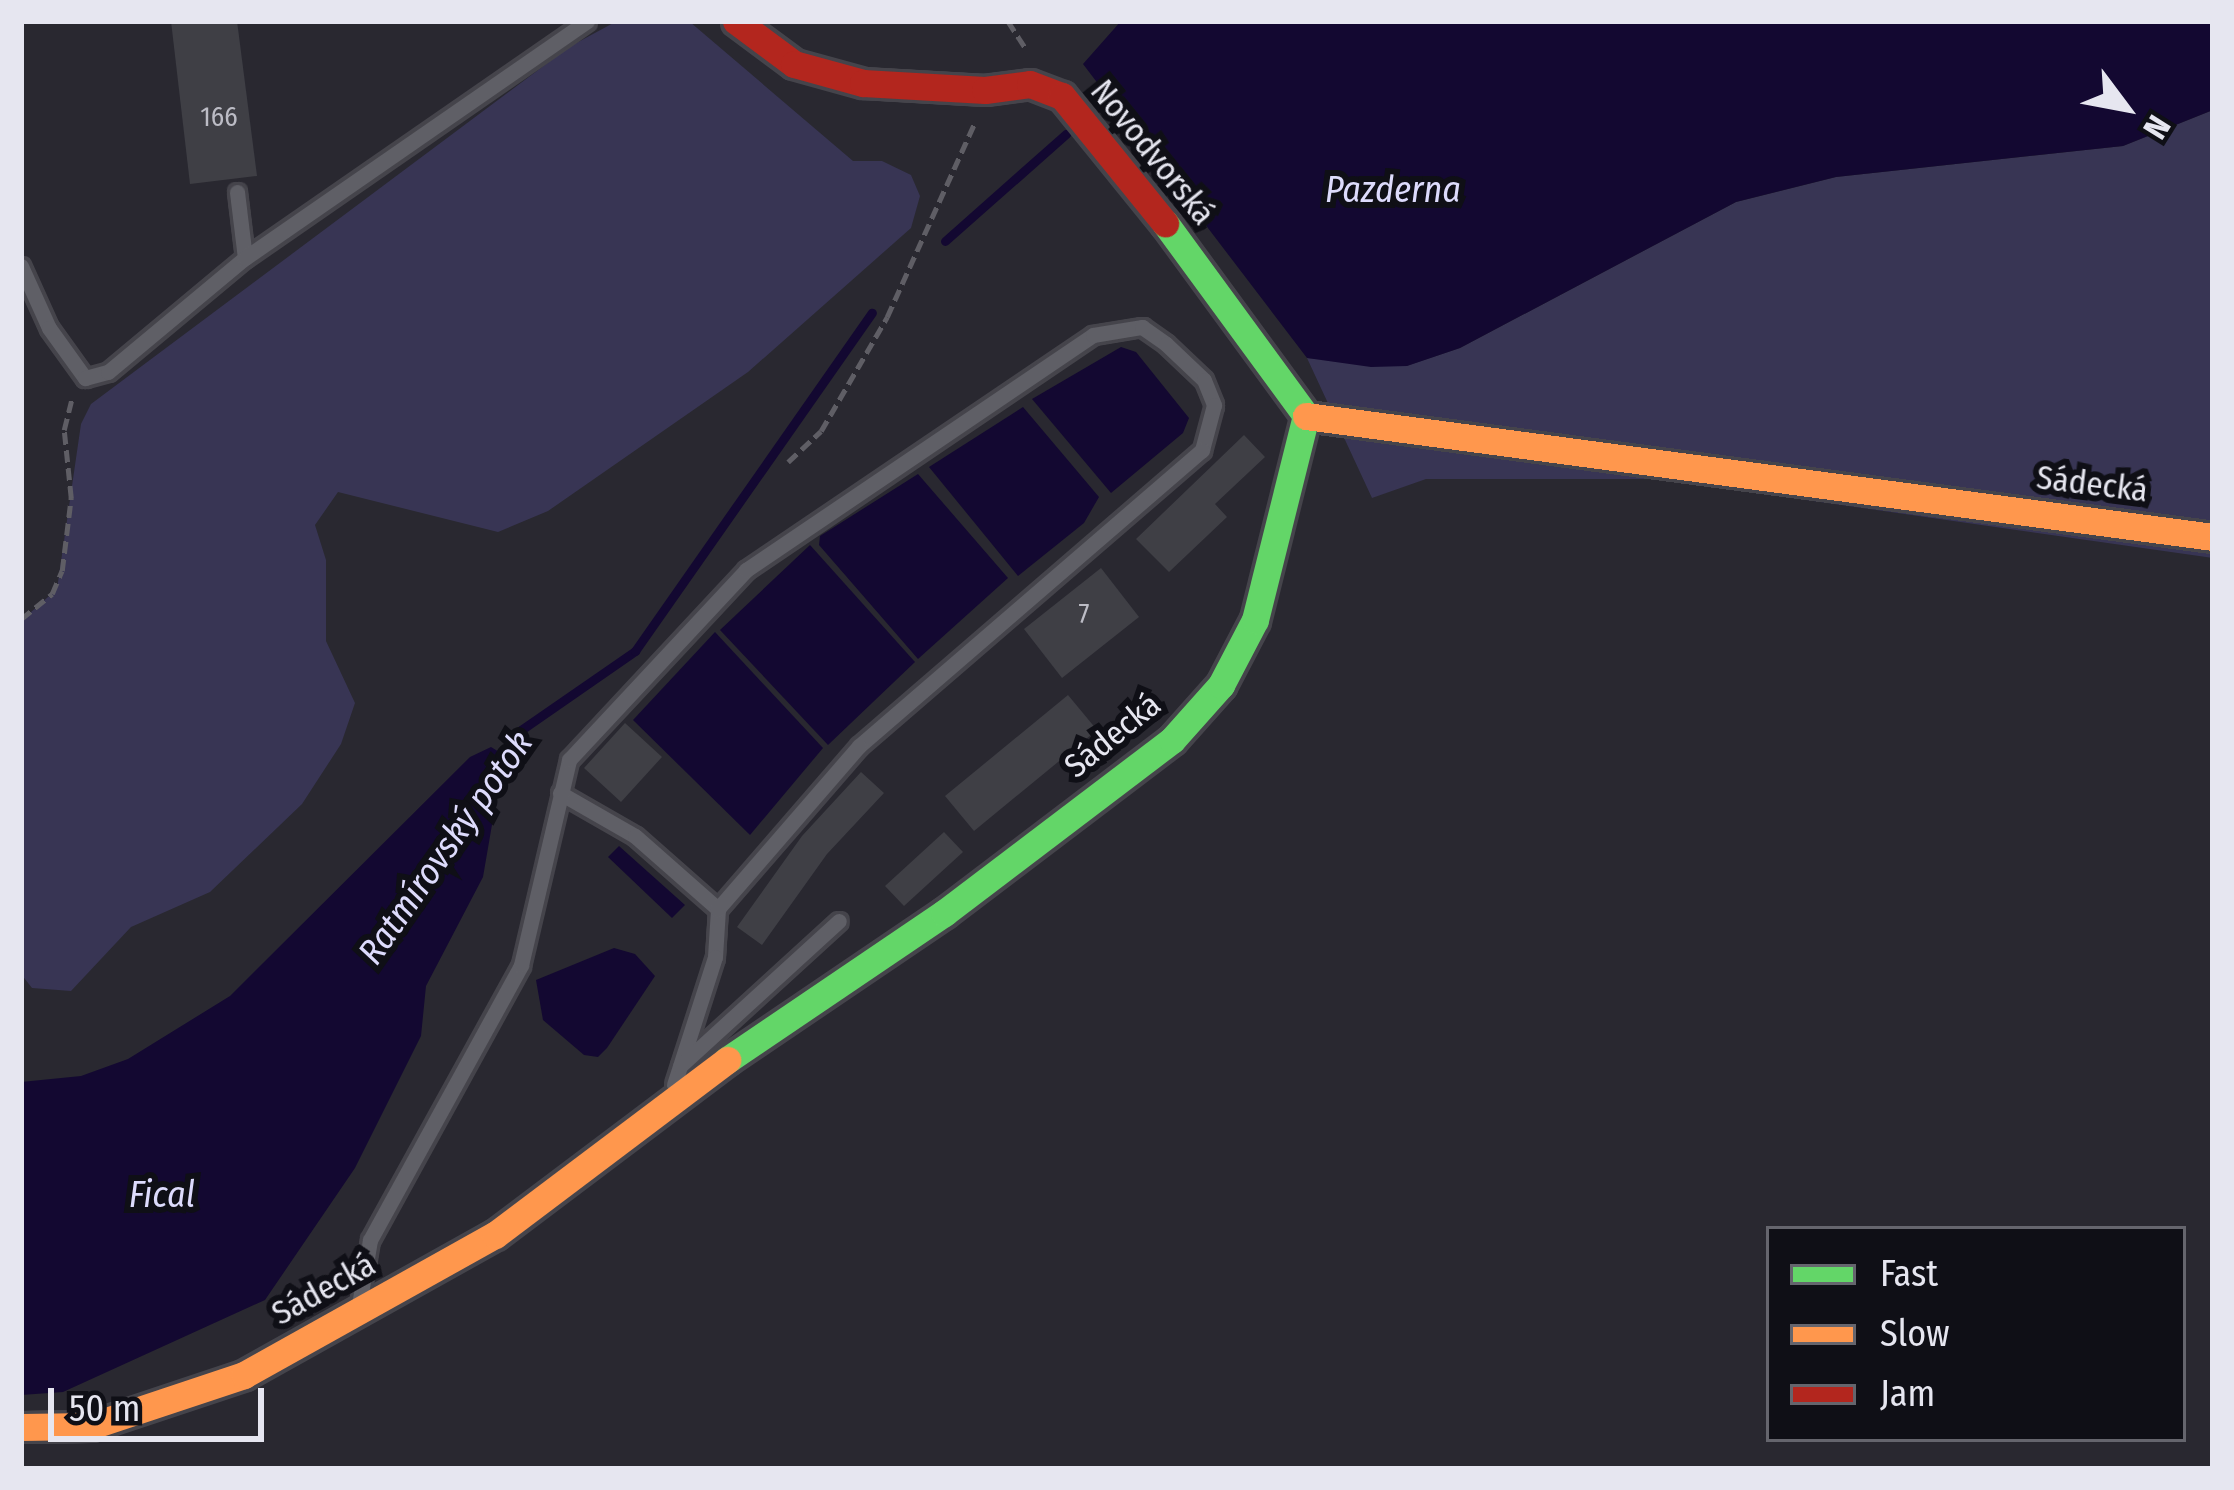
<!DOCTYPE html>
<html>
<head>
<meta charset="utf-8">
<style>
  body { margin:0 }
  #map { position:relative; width:2234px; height:1490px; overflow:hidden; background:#292830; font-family:"Fira Sans Condensed",sans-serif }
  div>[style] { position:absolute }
  .green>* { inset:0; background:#383554 }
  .water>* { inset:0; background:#130831 }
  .stream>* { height:9px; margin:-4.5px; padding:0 4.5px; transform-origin:4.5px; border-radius:4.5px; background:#130831 }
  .building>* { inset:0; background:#3f3f45 }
  .path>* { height:4.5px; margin-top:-2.25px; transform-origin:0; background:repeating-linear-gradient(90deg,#5f5e65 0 12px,transparent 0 18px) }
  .roads { filter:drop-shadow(3px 0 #45444b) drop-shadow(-3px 0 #45444b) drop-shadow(0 3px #45444b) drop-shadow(0 -3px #45444b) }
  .lane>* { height:15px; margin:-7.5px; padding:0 7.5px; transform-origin:7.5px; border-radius:7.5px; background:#5f5f66 }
  .fast>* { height:27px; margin:-13.5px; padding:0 13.5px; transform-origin:13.5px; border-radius:13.5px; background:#63d668 }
  .slow>* { height:27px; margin:-13.5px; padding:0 13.5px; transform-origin:13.5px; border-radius:13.5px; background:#ff974d }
  .jam>* { height:27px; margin:-13.5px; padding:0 13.5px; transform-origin:13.5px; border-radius:13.5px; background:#b3261e }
  span { translate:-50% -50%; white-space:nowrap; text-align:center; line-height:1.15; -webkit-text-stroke:12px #0f0f16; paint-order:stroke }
  .number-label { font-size:27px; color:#bcbcc5 }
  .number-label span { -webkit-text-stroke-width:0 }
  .street-label { font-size:33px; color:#e6e6f0 }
  .water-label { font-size:36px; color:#dddbfc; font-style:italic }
  .frame { position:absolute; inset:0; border:24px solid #e6e6f0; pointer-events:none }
  .legend { position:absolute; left:1766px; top:1226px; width:420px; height:216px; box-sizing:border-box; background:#0f0f16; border:3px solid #65656d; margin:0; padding:15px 21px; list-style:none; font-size:36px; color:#e6e6f0 }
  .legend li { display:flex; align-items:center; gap:24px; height:60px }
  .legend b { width:60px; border:3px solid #65656d }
  .north { position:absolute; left:2066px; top:48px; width:120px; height:120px; -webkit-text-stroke:9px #0f0f16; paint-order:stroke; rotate:122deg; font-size:33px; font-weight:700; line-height:48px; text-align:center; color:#e6e6f0 }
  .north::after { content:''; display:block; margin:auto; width:42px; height:54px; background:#e6e6f0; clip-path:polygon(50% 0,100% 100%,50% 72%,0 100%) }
  .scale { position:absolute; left:48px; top:1388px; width:216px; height:54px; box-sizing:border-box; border:6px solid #e6e6f0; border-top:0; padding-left:15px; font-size:36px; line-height:42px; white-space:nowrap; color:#e6e6f0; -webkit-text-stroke:9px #0f0f16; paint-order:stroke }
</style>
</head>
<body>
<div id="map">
  <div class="green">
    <div style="clip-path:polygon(690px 22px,853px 161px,882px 161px,911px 175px,920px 196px,911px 228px,748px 372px,548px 511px,498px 532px,338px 492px,315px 525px,326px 560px,326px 641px,355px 703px,341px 744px,302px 804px,210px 892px,131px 927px,71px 991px,32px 988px,21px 974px,21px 621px,57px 589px,81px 424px,91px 404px,569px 47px,617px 21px)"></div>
    <div style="clip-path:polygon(2213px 110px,2213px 558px,1659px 479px,1426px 479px,1372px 498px,1307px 358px,1406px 366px,1460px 348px,1736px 202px,1836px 177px,2123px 146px)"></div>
  </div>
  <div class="water">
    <div style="clip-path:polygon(1121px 21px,2213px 21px,2213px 110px,2123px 146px,1836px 177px,1736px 202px,1460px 348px,1407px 366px,1371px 367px,1307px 358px,1083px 64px)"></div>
    <div style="clip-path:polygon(1121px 347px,1136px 352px,1189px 418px,1183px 433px,1111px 493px,1032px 399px)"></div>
    <div style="clip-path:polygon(1023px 407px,1099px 497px,1084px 523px,1018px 576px,929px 467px)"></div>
    <div style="clip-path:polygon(918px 474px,1008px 578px,918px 659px,819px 545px,820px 536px)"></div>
    <div style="clip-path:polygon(810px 545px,915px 662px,828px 745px,720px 630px)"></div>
    <div style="clip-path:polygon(715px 632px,823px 748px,750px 835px,633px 720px)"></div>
    <div style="clip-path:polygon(491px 747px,504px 755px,483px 877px,426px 986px,421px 1036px,355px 1168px,265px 1300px,63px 1392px,21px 1395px,21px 1082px,81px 1076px,128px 1059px,230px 996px,470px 757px)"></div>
    <div style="clip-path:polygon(619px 846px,685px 905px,672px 918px,608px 857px)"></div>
    <div style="clip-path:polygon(614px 948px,635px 954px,655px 976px,607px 1048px,598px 1057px,584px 1055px,543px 1020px,536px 980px)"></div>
  </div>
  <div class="stream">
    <div style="left:945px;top:241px;width:162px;rotate:-41.5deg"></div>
    <div style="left:498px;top:766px;width:43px;rotate:-57.4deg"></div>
    <div style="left:521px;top:730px;width:139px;rotate:-34.7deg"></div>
    <div style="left:635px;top:651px;width:413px;rotate:-55deg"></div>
  </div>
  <div class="building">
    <div style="clip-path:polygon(171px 21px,237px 21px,257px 176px,190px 184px)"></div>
    <div style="clip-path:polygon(1244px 435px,1265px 457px,1215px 504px,1227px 517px,1169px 572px,1136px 539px)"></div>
    <div style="clip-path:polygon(1101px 568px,1139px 617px,1062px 678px,1024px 629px)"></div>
    <div style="clip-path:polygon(1068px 695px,1097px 730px,974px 831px,945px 796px)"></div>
    <div style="clip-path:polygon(625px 723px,662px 757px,621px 802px,584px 768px)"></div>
    <div style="clip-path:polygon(861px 772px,884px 793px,827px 854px,762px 945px,737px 927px,802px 836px)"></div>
    <div style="clip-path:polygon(944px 832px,963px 852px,904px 906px,885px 886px)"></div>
  </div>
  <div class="path">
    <div style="left:1008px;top:21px;width:33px;rotate:57deg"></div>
    <div style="left:788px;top:462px;width:45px;rotate:-43.2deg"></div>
    <div style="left:821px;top:431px;width:132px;rotate:-59.9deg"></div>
    <div style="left:887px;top:317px;width:212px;rotate:-65.7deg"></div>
    <div style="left:21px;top:619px;width:40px;rotate:-39deg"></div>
    <div style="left:52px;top:594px;width:25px;rotate:-67deg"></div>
    <div style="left:62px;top:571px;width:74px;rotate:-83deg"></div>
    <div style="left:71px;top:498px;width:68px;rotate:-95.9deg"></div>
    <div style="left:64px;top:430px;width:34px;rotate:-76deg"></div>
  </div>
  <div class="roads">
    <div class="lane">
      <div style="left:237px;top:192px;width:66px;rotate:83.1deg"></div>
      <div style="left:21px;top:266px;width:68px;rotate:65.7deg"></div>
      <div style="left:49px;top:328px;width:62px;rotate:54.2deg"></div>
      <div style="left:85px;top:378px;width:24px;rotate:-15deg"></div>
      <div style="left:108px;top:372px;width:178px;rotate:-39.8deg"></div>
      <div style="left:245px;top:258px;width:416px;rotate:-34.7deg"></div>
      <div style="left:560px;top:793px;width:86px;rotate:29.8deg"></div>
      <div style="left:635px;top:836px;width:111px;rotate:41.3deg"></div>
      <div style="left:718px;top:909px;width:48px;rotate:93.6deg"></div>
      <div style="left:715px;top:957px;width:134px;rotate:107.8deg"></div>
      <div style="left:680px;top:1066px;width:215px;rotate:-42.4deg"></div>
      <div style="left:359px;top:1305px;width:66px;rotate:-80.4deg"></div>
      <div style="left:370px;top:1240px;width:314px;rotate:-61.2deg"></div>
      <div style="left:521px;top:965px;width:211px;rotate:-76.8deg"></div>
      <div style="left:569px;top:760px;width:260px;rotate:-47deg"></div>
      <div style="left:746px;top:570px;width:419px;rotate:-34.1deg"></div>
      <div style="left:1093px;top:335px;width:50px;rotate:-9.3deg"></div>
      <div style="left:1142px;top:327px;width:29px;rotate:35deg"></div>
      <div style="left:1166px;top:344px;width:52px;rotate:43.5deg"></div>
      <div style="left:1204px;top:380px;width:27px;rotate:68deg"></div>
      <div style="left:1214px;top:405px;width:47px;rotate:104.9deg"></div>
      <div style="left:1202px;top:450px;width:453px;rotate:139.2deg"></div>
      <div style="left:859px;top:746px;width:216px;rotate:130.9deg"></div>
    </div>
    <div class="fast">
      <div style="left:1165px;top:223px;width:239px;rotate:53.8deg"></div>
      <div style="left:727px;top:1060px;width:262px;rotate:-34.1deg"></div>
      <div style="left:944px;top:913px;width:286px;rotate:-37.2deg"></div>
      <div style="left:1172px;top:740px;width:74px;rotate:-48.3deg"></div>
      <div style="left:1221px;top:685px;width:73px;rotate:-62.4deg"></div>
      <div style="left:1255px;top:620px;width:210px;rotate:-76deg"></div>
    </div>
    <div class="slow">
      <div style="left:1306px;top:416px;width:915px;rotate:7.6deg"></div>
      <div style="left:21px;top:1427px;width:70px;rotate:-0.8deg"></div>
      <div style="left:91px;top:1426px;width:161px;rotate:-18.4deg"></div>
      <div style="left:244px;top:1375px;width:287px;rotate:-29.2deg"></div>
      <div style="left:495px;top:1235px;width:291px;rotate:-37deg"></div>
    </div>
    <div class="jam">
      <div style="left:736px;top:21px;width:72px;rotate:36.6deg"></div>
      <div style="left:794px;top:64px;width:72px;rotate:15.4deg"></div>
      <div style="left:863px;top:83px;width:122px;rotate:3.3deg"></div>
      <div style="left:985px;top:90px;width:45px;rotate:-7.6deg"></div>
      <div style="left:1030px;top:84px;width:34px;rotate:21deg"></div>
      <div style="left:1062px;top:96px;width:164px;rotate:51deg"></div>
    </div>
  </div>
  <div class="number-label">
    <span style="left:219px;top:118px">166</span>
    <span style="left:1084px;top:615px">7</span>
  </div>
  <div class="street-label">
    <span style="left:1152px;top:153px;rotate:51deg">Novodvorská</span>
    <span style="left:2092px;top:485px;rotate:7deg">Sádecká</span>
    <span style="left:1113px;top:736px;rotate:-39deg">Sádecká</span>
    <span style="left:324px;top:1290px;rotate:-29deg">Sádecká</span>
  </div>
  <div class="water-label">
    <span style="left:1393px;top:191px">Pazderna</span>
    <span style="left:446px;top:848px;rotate:-55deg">Ratmírovský potok</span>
    <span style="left:162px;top:1196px">Fical</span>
  </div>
  <div class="frame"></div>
  <ul class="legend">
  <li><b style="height:15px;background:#63d668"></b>Fast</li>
  <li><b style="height:15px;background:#ff974d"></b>Slow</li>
  <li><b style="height:15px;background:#b3261e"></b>Jam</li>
  </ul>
  <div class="north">N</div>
  <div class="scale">50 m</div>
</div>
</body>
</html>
